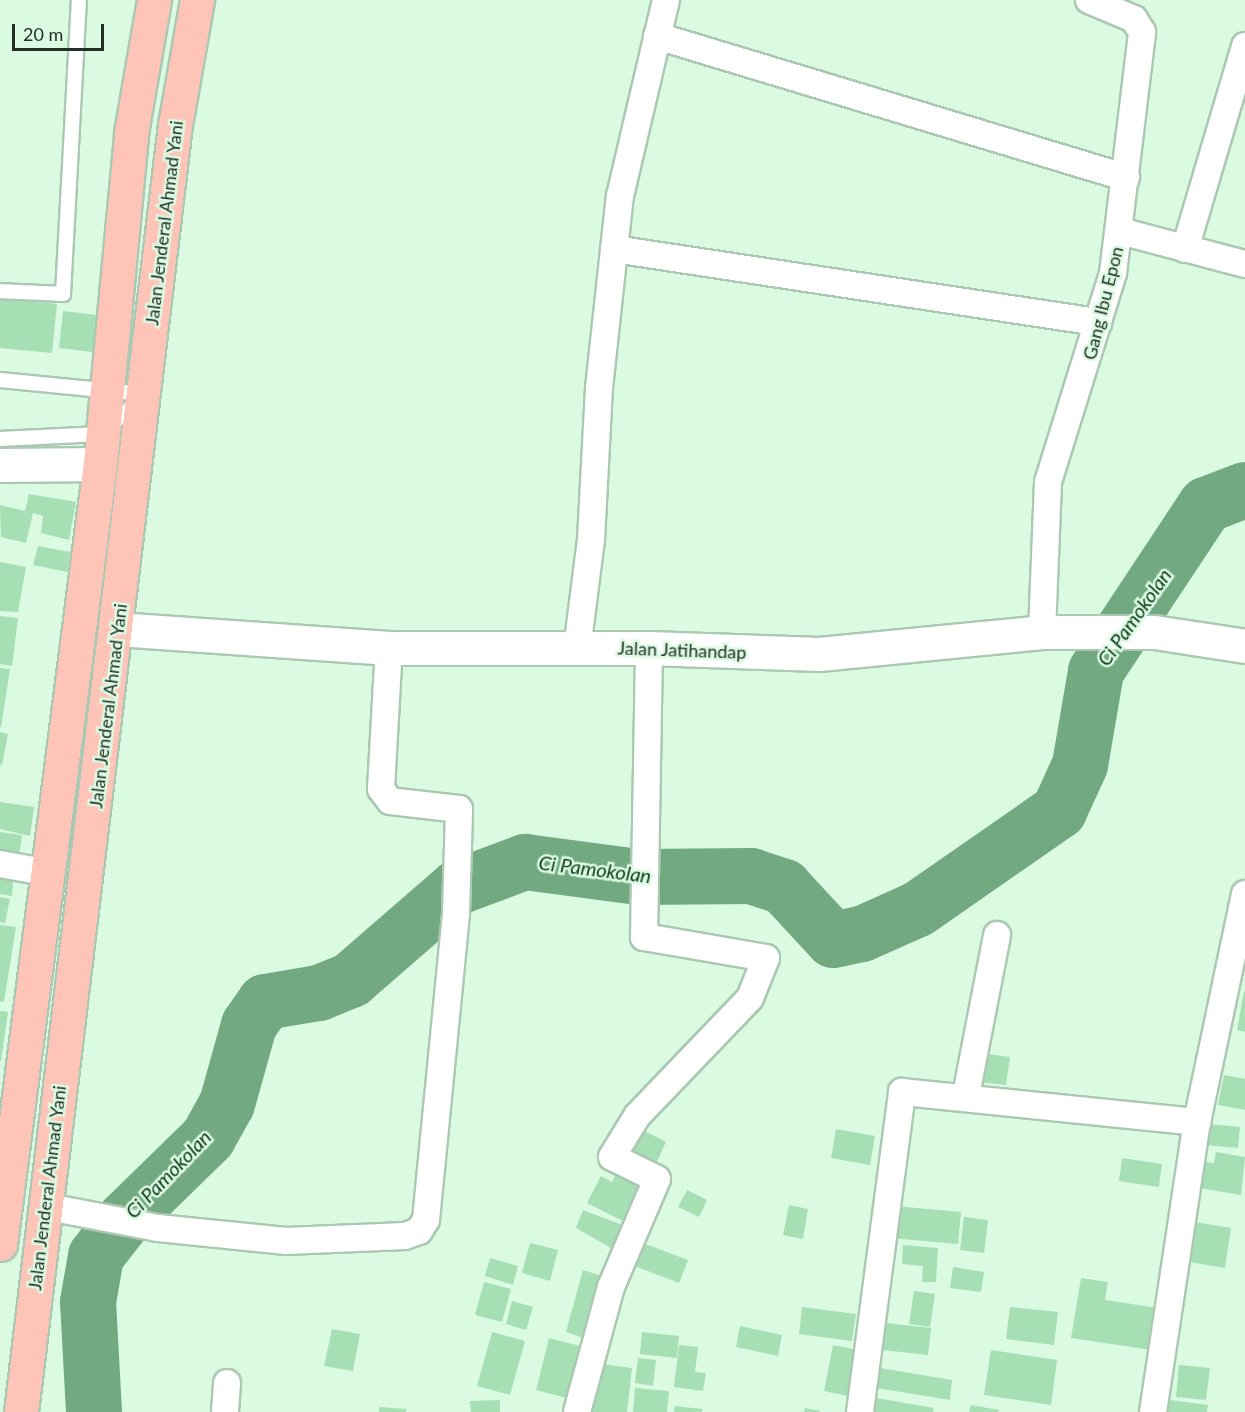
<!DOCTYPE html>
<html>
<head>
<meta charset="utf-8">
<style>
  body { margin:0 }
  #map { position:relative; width:1245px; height:1412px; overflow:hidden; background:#dbfae2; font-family:Lato,sans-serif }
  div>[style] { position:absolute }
  .river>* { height:56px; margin:-28px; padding:0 28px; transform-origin:28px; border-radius:28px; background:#73a981 }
  .building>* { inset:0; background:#a6dfb4 }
  .roads { filter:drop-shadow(2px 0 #abc8b2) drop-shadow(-2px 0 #abc8b2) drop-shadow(0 2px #abc8b2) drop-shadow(0 -2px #abc8b2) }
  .service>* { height:14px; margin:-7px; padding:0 7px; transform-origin:7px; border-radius:7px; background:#fff }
  .minor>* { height:26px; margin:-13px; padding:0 13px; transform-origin:13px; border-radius:13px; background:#fff }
  .tertiary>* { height:33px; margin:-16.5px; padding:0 16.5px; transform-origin:16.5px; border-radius:16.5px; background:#fff }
  .trunk>* { height:33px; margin:-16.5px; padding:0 16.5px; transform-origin:16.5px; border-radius:16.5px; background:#fec4b8 }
  span { translate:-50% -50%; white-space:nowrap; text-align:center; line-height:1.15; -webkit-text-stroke:5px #dbfae2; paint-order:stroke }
  .street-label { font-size:18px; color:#243027 }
  .water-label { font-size:20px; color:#103a1f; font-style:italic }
  .scale { position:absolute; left:12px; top:24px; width:92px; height:27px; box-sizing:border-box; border:3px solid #243027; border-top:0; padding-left:8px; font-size:18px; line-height:21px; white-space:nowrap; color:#243027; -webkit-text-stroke:4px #dbfae2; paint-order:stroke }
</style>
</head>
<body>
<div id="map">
  <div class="river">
    <div style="left:94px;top:1412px;width:110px;rotate:-93.1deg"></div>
    <div style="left:88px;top:1302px;width:47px;rotate:-80.1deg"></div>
    <div style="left:96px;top:1256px;width:46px;rotate:-52.1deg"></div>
    <div style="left:124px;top:1220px;width:117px;rotate:-44.3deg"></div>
    <div style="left:208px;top:1138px;width:39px;rotate:-61deg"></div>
    <div style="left:227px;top:1104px;width:82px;rotate:-74.4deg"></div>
    <div style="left:249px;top:1025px;width:28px;rotate:-55deg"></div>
    <div style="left:265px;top:1002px;width:55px;rotate:-9.5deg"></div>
    <div style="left:319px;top:993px;width:35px;rotate:-22deg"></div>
    <div style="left:351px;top:980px;width:142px;rotate:-41deg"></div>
    <div style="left:458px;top:887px;width:72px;rotate:-20.5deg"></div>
    <div style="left:525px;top:862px;width:114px;rotate:7.6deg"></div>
    <div style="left:638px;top:877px;width:113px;rotate:-0.5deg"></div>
    <div style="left:751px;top:876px;width:35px;rotate:18deg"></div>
    <div style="left:784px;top:887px;width:72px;rotate:47.2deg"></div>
    <div style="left:833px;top:940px;width:30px;rotate:-12deg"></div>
    <div style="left:862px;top:934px;width:61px;rotate:-24.1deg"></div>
    <div style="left:918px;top:909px;width:172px;rotate:-34.8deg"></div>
    <div style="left:1059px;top:811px;width:51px;rotate:-65.5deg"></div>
    <div style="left:1080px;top:765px;width:95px;rotate:-80.3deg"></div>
    <div style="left:1096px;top:671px;width:199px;rotate:-56.5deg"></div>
    <div style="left:1206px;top:505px;width:42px;rotate:-21deg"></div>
  </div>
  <div class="building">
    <div style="clip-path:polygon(0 298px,57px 304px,52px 353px,0 348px)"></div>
    <div style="clip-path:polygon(63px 311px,97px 315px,93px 352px,59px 348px)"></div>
    <div style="clip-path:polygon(29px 494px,76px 502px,69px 540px,41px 533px,43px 516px,33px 513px,26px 543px,1px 537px,0 505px,25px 511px)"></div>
    <div style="clip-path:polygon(38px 546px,70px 552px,68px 572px,33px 565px)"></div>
    <div style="clip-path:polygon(0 562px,26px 567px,18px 612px,0 611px)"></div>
    <div style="clip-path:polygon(0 616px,18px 618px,12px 666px,0 664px)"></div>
    <div style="clip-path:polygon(0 668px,10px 669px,1px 727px,0 727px)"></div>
    <div style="clip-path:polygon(0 732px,8px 734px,2px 765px,0 764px)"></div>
    <div style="clip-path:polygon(0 802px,34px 807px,30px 836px,0 829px)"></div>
    <div style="clip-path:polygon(0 832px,22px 835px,18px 862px,0 859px)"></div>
    <div style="clip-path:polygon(0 868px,14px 871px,12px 896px,0 894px)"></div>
    <div style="clip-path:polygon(0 897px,10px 899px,5px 923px,0 922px)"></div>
    <div style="clip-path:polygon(0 925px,16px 927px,4px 1002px,0 1001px)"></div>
    <div style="clip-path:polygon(1244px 991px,1245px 992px,1245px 1032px,1237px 1030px)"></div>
    <div style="clip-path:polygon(0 1011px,8px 1012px,1px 1061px,0 1061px)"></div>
    <div style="clip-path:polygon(981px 1053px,1010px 1057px,1006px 1085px,977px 1082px)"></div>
    <div style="clip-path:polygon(1224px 1075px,1245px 1079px,1245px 1110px,1218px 1105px)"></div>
    <div style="clip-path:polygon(1208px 1124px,1240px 1127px,1238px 1148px,1205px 1145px)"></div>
    <div style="clip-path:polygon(635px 1126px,666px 1142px,654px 1168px,623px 1153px)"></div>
    <div style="clip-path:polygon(836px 1129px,875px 1136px,870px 1165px,831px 1158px)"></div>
    <div style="clip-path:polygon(1216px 1152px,1245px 1157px,1241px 1195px,1193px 1187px,1197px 1161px,1214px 1163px)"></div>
    <div style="clip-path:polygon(1122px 1158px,1162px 1164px,1159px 1187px,1119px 1181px)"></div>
    <div style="clip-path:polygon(621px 1165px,650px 1180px,629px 1224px,587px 1203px,601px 1176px,612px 1182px)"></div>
    <div style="clip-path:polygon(687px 1190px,707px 1200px,699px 1217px,678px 1207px)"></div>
    <div style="clip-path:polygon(789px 1205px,808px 1209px,803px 1239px,783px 1235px)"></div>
    <div style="clip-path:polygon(894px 1206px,961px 1212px,958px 1244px,891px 1238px)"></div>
    <div style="clip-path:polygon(583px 1210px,625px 1226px,616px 1251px,576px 1228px)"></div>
    <div style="clip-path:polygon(964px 1217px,988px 1220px,984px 1253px,960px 1250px)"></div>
    <div style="clip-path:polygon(1195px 1222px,1231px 1228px,1225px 1268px,1189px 1262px)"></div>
    <div style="clip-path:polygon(640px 1242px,688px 1260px,679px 1283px,632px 1265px)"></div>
    <div style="clip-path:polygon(530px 1243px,558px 1250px,550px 1281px,522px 1273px)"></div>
    <div style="clip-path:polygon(903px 1245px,938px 1248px,936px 1282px,922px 1282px,923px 1266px,902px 1264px)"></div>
    <div style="clip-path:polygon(490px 1258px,518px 1266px,513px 1285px,485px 1276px)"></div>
    <div style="clip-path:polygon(953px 1267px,984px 1272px,981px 1292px,950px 1288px)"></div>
    <div style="clip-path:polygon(583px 1270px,605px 1277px,587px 1339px,566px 1332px)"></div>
    <div style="clip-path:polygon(1081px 1278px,1108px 1282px,1105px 1300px,1158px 1308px,1152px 1350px,1071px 1338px)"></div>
    <div style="clip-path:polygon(484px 1282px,511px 1289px,502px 1322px,475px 1315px)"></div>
    <div style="clip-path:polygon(914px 1291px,935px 1294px,930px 1327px,909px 1324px)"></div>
    <div style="clip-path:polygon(512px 1301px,533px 1307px,526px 1330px,506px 1324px)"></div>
    <div style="clip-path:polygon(802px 1307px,856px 1314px,852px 1341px,799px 1334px)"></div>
    <div style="clip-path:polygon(1010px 1307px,1058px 1312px,1054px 1345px,1006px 1339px)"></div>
    <div style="clip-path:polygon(886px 1323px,931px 1328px,928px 1355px,883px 1350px)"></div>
    <div style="clip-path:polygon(740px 1326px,782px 1335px,778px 1356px,736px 1347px)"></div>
    <div style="clip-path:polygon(332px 1329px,360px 1334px,353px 1371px,324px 1366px)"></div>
    <div style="clip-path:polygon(492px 1332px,525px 1341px,510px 1395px,477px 1386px)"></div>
    <div style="clip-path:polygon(642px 1332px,679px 1336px,677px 1358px,640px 1354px)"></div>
    <div style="clip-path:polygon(549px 1338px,584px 1347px,570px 1399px,536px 1390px)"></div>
    <div style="clip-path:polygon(679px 1345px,698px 1347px,695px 1372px,706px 1373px,703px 1391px,674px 1387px)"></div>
    <div style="clip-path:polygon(833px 1345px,862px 1351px,852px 1397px,824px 1391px)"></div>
    <div style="clip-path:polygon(991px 1350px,1057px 1360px,1051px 1405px,984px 1395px)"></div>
    <div style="clip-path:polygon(638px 1358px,656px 1360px,653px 1386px,635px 1383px)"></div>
    <div style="clip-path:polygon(594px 1363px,632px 1368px,627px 1412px,588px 1412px)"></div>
    <div style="clip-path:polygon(1179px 1365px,1210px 1368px,1206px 1400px,1176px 1397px)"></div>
    <div style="clip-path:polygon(880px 1368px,952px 1380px,950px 1400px,877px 1388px)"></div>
    <div style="clip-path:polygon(635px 1388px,669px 1391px,667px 1412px,633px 1412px)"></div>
    <div style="clip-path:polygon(871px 1397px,934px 1408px,933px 1412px,868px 1412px)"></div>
    <div style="clip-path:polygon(1163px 1399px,1208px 1405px,1207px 1412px,1161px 1412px)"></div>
    <div style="clip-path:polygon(500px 1400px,500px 1412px,471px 1412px,470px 1401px)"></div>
    <div style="clip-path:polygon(971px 1405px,999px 1410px,998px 1412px,969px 1412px)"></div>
    <div style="clip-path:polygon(675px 1406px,702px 1409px,702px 1412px,674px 1412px)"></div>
    <div style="clip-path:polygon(379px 1407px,406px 1409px,406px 1412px,379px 1412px)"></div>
    <div style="clip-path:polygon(805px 1408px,820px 1411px,820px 1412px,804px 1412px)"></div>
  </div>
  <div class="roads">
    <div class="service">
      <div style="left:0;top:291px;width:63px;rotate:2.7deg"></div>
      <div style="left:63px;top:294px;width:294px;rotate:-86.9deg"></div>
      <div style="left:0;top:380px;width:143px;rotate:5.6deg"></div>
      <div style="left:0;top:439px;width:101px;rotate:-2.8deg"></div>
      <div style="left:101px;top:434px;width:50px;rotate:-41.7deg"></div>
    </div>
    <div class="minor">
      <div style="left:657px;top:36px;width:490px;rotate:16.8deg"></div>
      <div style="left:1120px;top:231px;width:129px;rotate:14.8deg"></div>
      <div style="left:614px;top:249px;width:490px;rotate:8.6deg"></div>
      <div style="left:1185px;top:249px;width:212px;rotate:-73.5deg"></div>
      <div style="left:1042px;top:632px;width:150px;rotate:-87.7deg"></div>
      <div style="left:1048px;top:482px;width:219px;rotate:-72.7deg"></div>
      <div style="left:1113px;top:273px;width:243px;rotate:-83.1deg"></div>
      <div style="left:1142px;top:32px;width:15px;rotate:-122deg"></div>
      <div style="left:1134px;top:19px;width:49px;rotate:-157.1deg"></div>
      <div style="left:577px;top:649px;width:110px;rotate:-82.7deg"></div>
      <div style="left:591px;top:540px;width:152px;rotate:-87deg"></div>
      <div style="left:599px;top:388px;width:193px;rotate:-83.8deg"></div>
      <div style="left:620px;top:196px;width:201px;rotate:-76.8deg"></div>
      <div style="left:0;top:864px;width:51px;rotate:10.2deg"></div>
      <div style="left:966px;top:1095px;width:163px;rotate:-79deg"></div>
      <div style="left:43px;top:1206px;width:117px;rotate:10.8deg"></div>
      <div style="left:158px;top:1228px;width:129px;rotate:5.8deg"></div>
      <div style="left:286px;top:1241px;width:119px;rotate:-2.4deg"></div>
      <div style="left:405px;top:1236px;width:15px;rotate:-20deg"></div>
      <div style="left:419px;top:1231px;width:13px;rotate:-58deg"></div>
      <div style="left:426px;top:1220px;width:308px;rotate:-84.4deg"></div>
      <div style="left:456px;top:913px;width:104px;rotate:-88.3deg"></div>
      <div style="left:459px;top:809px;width:69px;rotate:-173.4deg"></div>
      <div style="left:390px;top:801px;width:15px;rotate:-127deg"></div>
      <div style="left:381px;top:789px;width:141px;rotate:-86.8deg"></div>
      <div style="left:225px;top:1412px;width:29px;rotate:-86deg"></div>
      <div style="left:577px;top:1412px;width:130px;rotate:-74.8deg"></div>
      <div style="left:611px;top:1287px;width:117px;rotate:-66.9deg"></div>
      <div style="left:657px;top:1179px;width:50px;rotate:-153.9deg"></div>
      <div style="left:612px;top:1157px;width:48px;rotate:-58.6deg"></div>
      <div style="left:637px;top:1116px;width:163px;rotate:-46.2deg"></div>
      <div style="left:750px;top:998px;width:43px;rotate:-68.2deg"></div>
      <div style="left:766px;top:958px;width:124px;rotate:-170.2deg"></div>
      <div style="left:644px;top:937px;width:289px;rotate:-89deg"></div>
      <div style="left:860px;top:1412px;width:323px;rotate:-82.5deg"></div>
      <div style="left:902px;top:1092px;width:297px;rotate:5.8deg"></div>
      <div style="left:1153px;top:1412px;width:293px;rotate:-81.4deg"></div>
      <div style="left:1197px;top:1122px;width:233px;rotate:-78.1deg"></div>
    </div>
    <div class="tertiary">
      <div style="left:0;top:465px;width:100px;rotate:-0.6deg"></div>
      <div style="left:117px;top:629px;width:273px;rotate:4deg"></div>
      <div style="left:389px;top:648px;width:260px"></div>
      <div style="left:649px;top:648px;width:170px;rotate:2deg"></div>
      <div style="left:819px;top:654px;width:224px;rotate:-5.6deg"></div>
      <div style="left:1042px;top:632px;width:112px"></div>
      <div style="left:1154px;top:632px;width:92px;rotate:8.7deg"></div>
    </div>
    <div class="trunk">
      <div style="left:0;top:1244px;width:786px;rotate:-82.69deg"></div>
      <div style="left:100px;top:464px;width:332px;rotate:-84.6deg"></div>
      <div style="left:131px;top:133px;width:135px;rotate:-80.2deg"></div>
      <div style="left:21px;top:1412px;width:1296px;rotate:-83.18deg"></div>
      <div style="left:175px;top:125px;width:127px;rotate:-80deg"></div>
    </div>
  </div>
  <div class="street-label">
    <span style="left:164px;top:223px;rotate:-83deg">Jalan Jenderal Ahmad Yani</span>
    <span style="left:1103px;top:303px;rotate:-76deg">Gang Ibu Epon</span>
    <span style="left:682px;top:650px;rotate:2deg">Jalan Jatihandap</span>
    <span style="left:108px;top:706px;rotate:-83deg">Jalan Jenderal Ahmad Yani</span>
    <span style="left:47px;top:1188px;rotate:-83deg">Jalan Jenderal Ahmad Yani</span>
  </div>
  <div class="water-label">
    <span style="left:1134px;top:617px;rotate:-55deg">Ci Pamokolan</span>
    <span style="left:595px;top:869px;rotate:7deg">Ci Pamokolan</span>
    <span style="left:168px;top:1174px;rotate:-46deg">Ci Pamokolan</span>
  </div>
  <div class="scale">20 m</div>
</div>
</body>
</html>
